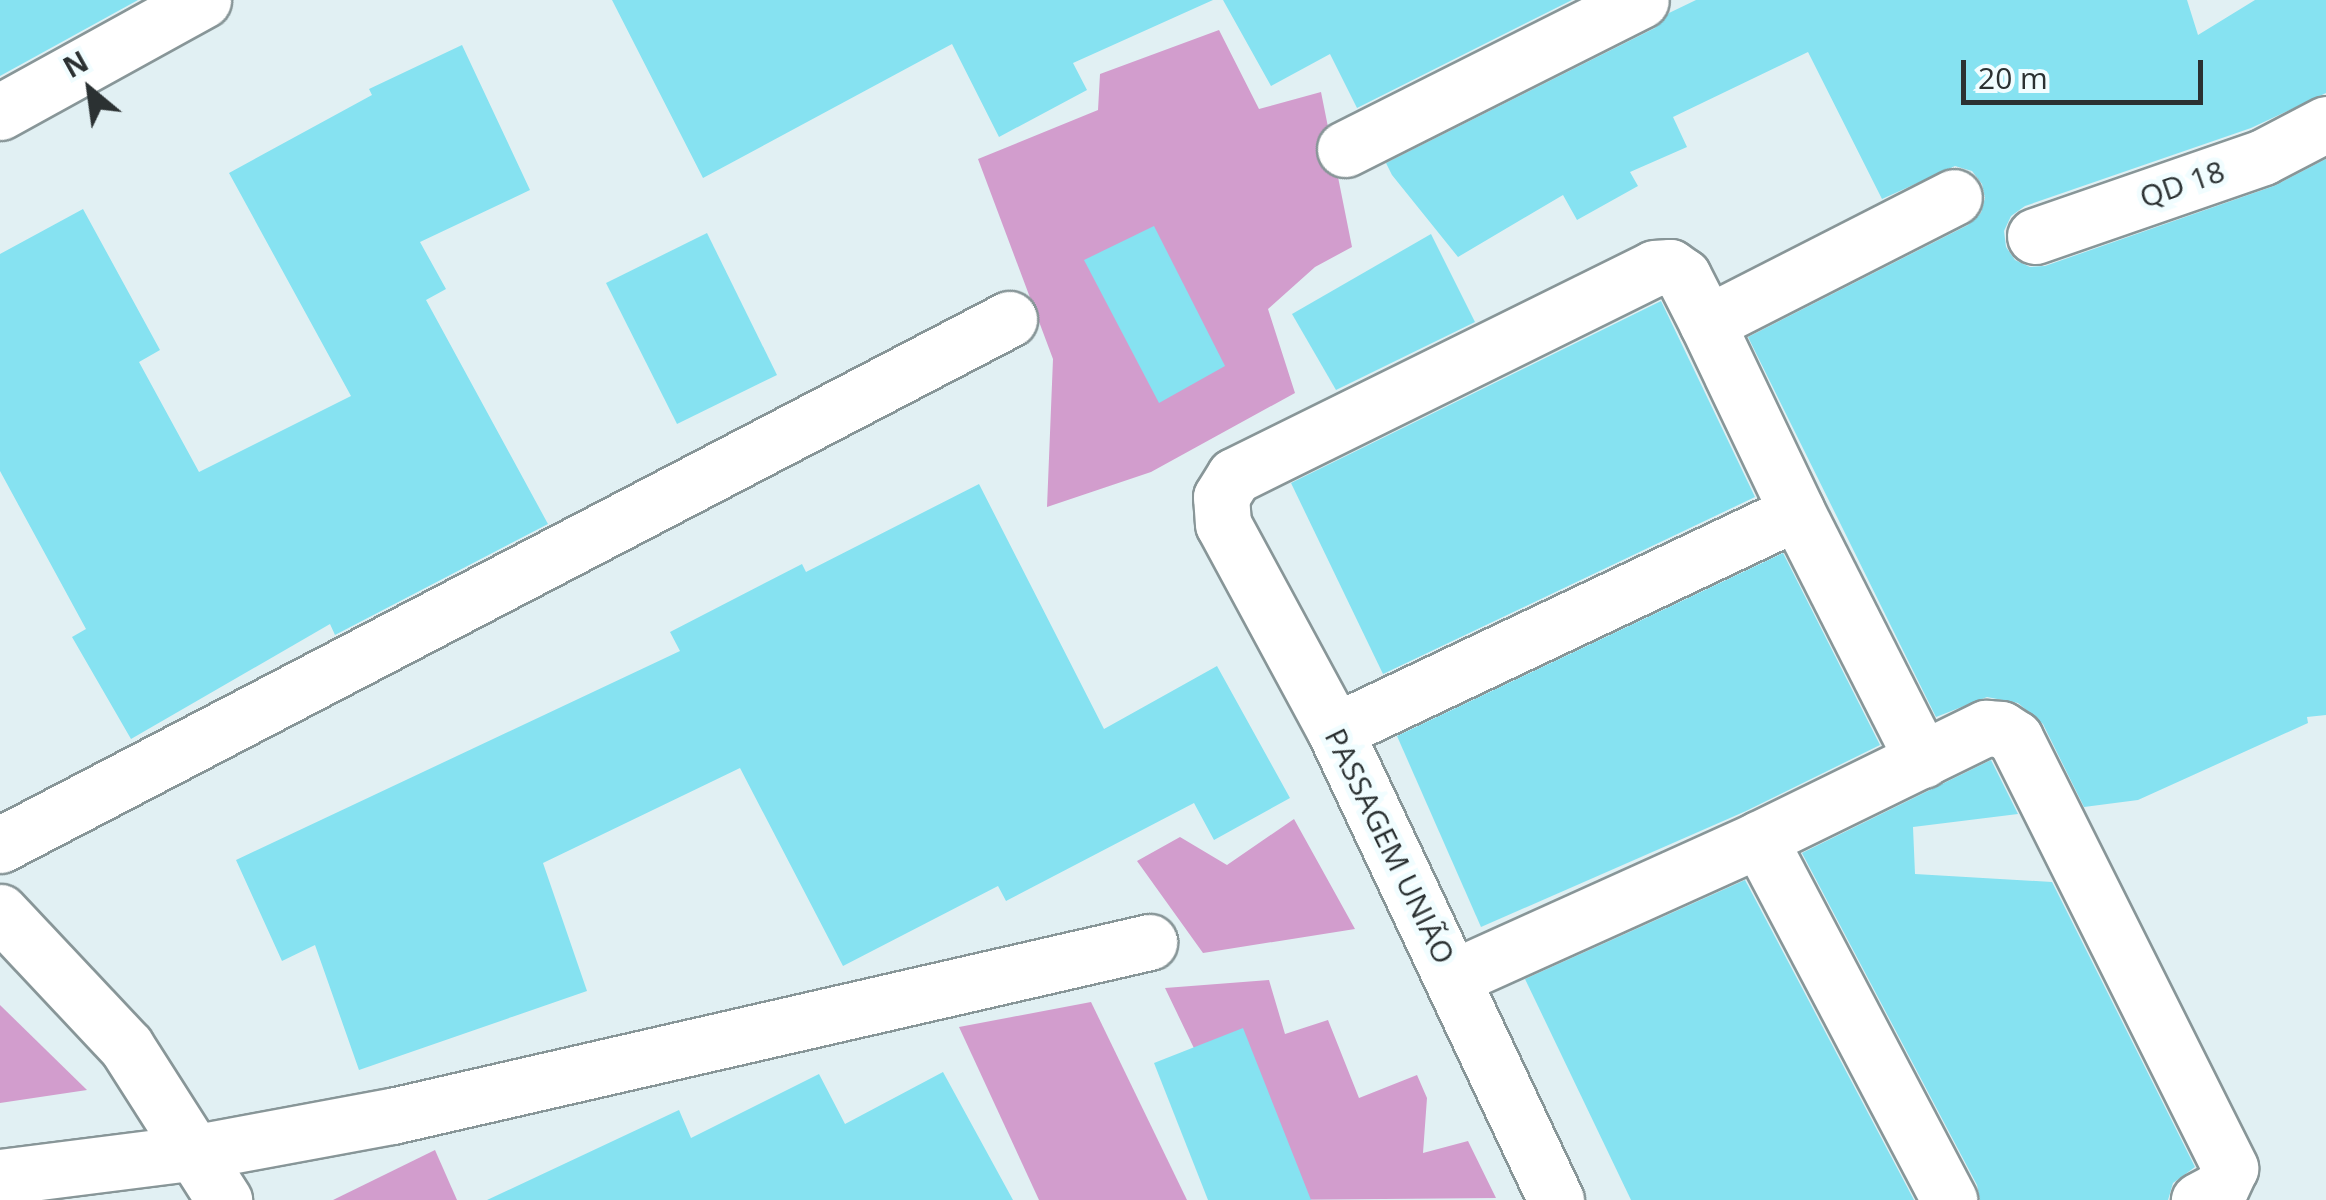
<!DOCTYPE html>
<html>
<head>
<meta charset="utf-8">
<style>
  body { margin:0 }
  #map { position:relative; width:2326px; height:1200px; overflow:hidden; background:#e1f0f3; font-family:"Open Sans",sans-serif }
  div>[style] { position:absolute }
  .forest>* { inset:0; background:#d29dcd }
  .building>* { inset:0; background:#86e2f1 }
  .roads { filter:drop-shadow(2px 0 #889698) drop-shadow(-2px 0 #889698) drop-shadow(0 2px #889698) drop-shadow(0 -2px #889698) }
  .minor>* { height:55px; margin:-27.5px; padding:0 27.5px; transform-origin:27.5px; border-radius:27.5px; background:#fff }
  span { translate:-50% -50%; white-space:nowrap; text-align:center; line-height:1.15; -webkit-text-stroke:10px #f1fdff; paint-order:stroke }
  .street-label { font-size:30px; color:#2b3132 }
  .north { position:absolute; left:40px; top:40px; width:100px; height:100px; -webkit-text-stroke:8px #f1fdff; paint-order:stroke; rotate:331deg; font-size:28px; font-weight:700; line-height:40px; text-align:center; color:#2b3132 }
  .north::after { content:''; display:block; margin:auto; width:35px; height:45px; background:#2b3132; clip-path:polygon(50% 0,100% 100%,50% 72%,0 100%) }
  .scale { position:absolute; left:1961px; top:60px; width:242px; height:45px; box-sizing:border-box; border:5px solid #2b3132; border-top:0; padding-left:12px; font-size:30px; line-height:35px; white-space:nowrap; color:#2b3132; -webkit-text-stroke:8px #f1fdff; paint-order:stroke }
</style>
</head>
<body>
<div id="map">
  <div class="forest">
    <div style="clip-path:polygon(1219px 30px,1259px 109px,1321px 92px,1352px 247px,1315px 267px,1268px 309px,1295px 393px,1151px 472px,1047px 507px,1053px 359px,978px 159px,1098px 110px,1100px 74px)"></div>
    <div style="clip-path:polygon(1294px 819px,1355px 929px,1203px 953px,1137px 861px,1180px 837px,1227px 865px)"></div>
    <div style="clip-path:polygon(1269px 980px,1285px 1034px,1328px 1020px,1359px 1098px,1417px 1075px,1427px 1098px,1423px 1153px,1468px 1141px,1496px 1198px,1267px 1200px,1165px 988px)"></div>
    <div style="clip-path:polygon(1091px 1002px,1187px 1200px,1039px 1200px,959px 1027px)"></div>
    <div style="clip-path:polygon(0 1005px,87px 1090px,0 1103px)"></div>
    <div style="clip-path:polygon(435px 1150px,457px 1200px,333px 1200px)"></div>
  </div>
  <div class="building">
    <div style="clip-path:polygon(0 0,138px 0,0 76px)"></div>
    <div style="clip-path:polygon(612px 0,1213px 0,1073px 63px,1087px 90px,999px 137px,952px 44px,703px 178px)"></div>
    <div style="clip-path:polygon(1223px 0,1572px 0,1357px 108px,1330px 54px,1271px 86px)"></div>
    <div style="clip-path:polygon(1696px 0,2187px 0,2198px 35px,2255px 0,2326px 0,2326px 93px,2251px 128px,2025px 206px,2011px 216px,2004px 231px,2006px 247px,2015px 260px,2030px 267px,2045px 266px,2274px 186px,2326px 159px,2326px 715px,2307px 717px,2308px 723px,2138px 800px,2084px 807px,2043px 724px,2018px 703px,1987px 697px,1936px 717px,1748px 337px,1968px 225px,1981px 213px,1985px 198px,1982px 184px,1972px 171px,1955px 166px,1882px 199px,1808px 52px,1673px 117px,1687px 147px,1630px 172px,1638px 186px,1577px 220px,1563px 195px,1458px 257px,1392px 175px,1386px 163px,1655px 28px,1669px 13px)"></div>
    <div style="clip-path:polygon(462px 45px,530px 190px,420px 242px,446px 289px,426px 300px,548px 524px,335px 635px,330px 624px,131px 739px,72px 637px,86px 629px,0 471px,0 254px,83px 209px,160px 350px,139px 362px,199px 472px,351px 396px,229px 173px,372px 95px,369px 89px)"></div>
    <div style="clip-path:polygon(1154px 226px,1225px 366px,1159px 403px,1084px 260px)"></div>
    <div style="clip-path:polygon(707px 233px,777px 375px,677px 424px,606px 283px)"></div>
    <div style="clip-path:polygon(1431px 234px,1475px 322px,1336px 390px,1292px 314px)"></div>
    <div style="clip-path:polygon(1661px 301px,1755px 497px,1383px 674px,1291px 483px)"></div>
    <div style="clip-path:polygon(979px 484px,1104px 729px,1217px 666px,1290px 798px,1214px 840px,1194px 803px,1006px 901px,998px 886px,843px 966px,740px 768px,543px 863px,587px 991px,359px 1070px,315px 945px,282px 961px,236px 860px,680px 651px,670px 632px,802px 564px,806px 572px)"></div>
    <div style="clip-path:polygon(1783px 553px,1880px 745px,1746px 811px,1481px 927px,1397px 736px)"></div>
    <div style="clip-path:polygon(1991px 760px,2018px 814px,1913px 827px,1915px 874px,2052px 882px,2195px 1167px,2173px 1183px,2168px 1200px,1980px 1200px,1977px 1185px,1802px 853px)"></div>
    <div style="clip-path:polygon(1745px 880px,1914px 1200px,1631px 1200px,1525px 979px)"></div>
    <div style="clip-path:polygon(1243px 1028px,1311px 1200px,1208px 1200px,1154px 1063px)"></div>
    <div style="clip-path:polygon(943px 1072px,1013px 1200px,487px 1200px,679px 1110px,691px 1138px,819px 1074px,845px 1124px)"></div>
  </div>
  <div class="roads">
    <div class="minor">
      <div style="left:0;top:112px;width:232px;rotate:-28.9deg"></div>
      <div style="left:1345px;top:149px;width:331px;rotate:-26.7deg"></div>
      <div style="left:2035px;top:236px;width:241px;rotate:-19.1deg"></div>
      <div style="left:2263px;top:157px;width:71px;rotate:-27.6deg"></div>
      <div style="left:1707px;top:323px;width:277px;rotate:-27deg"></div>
      <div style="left:1335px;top:731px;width:511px;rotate:-25.36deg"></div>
      <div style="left:1759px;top:839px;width:408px;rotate:62.2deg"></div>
      <div style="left:0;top:845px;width:1138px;rotate:-27.53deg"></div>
      <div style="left:0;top:912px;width:184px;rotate:46.8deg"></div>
      <div style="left:126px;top:1046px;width:183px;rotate:57.5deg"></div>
      <div style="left:1454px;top:977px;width:335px;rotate:-24.3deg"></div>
      <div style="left:1759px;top:839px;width:253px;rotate:-26.1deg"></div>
      <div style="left:1986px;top:728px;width:15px;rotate:4deg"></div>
      <div style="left:2001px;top:729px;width:17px;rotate:33deg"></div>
      <div style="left:2015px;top:738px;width:481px;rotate:63.4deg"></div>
      <div style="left:2230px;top:1168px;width:23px;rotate:115deg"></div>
      <div style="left:2220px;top:1189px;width:24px;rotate:152deg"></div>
      <div style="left:0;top:1177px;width:199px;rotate:-7.2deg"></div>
      <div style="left:197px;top:1152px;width:198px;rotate:-10.5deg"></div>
      <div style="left:392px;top:1116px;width:777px;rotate:-12.94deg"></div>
      <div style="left:1556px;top:1200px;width:518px;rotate:-115.23deg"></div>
      <div style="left:1335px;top:731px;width:235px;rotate:-118.4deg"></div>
      <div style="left:1223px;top:524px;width:27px;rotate:-94deg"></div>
      <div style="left:1221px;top:497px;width:25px;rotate:-58deg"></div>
      <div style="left:1234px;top:476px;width:469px;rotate:-26.3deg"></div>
      <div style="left:1654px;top:268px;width:16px;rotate:-4deg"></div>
      <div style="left:1670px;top:267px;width:16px;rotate:35deg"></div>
      <div style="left:1683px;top:276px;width:53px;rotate:62.9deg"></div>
      <div style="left:1707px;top:323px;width:209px;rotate:64.5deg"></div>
      <div style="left:1797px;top:512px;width:278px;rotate:63.1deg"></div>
    </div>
  </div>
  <div class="street-label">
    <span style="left:2182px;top:184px;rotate:-19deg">QD 18</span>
    <span style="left:1390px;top:846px;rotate:64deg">PASSAGEM UNIÃO</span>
  </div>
  <div class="north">N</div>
  <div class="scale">20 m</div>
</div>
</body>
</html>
